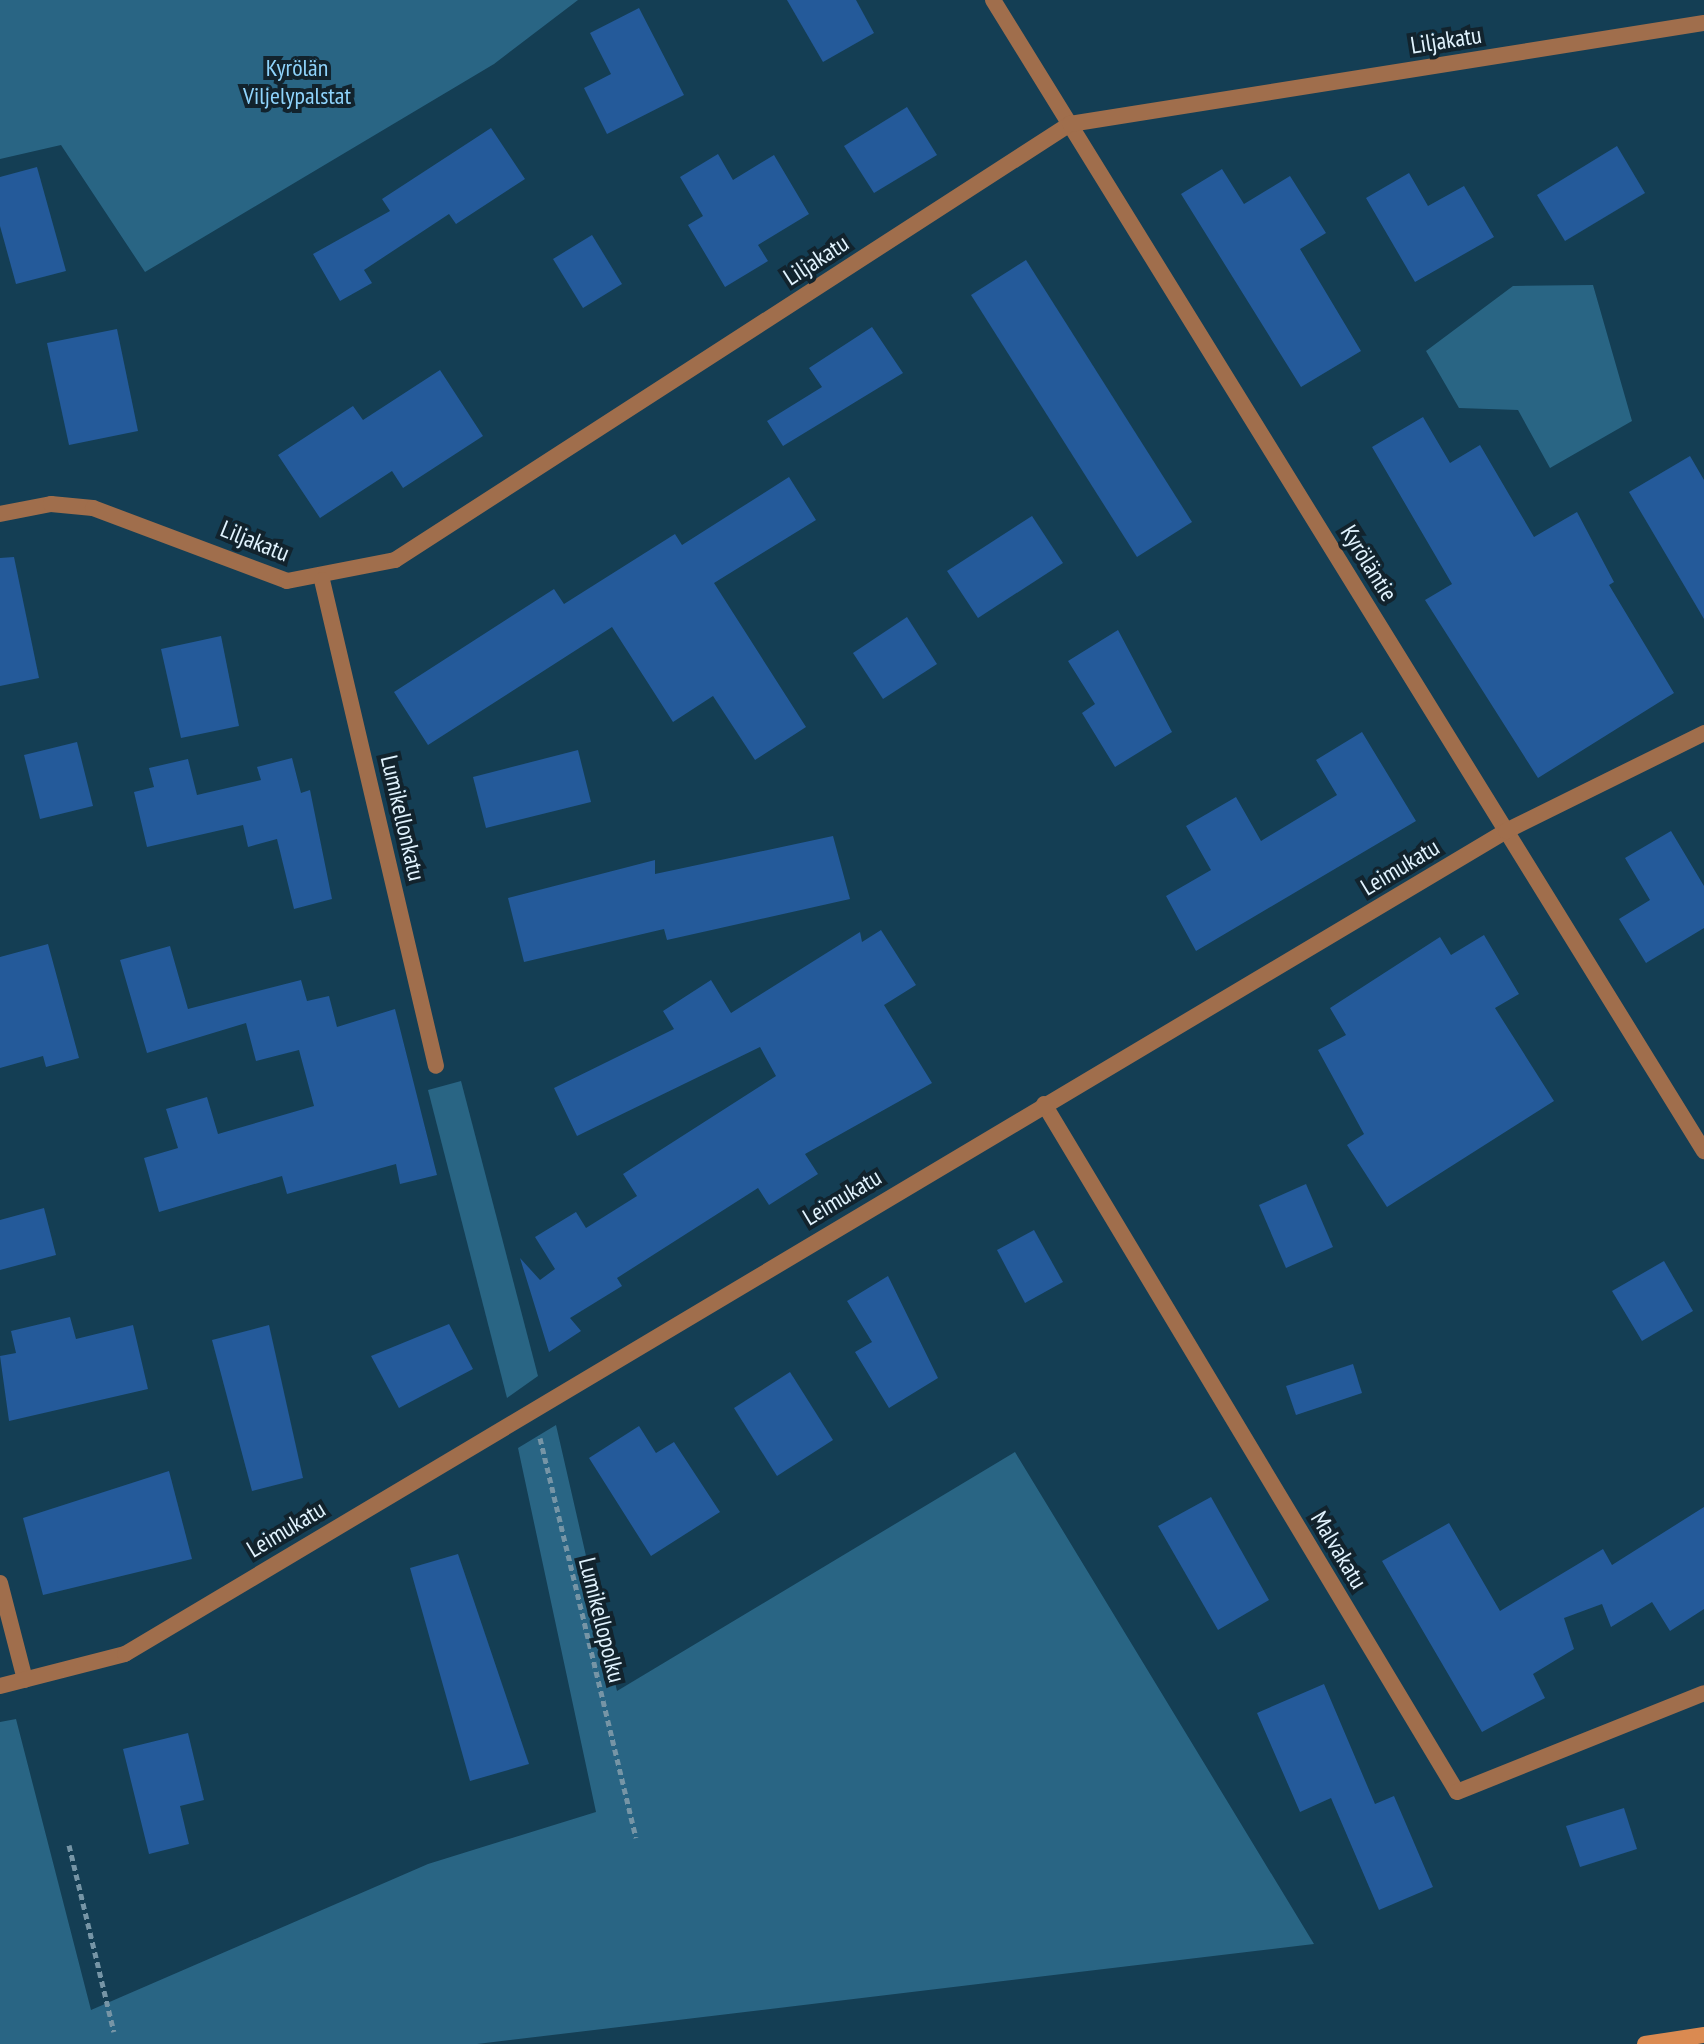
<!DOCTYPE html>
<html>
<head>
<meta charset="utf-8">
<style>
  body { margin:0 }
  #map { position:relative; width:1704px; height:2044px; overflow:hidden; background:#143e54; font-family:"PT Sans Narrow",sans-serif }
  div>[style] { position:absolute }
  .green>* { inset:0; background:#296584 }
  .building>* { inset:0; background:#245a9a }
  .path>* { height:5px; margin-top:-2.5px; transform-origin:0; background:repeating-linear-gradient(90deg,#7695a6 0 6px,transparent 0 10px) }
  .minor>* { height:16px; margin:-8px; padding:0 8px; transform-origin:8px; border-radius:8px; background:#a06e4c }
  .secondary>* { height:16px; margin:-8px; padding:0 8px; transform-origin:8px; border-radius:8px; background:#da8a51 }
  span { translate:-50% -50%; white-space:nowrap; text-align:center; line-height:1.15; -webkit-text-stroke:8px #12232d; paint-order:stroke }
  .street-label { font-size:24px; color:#e1f3fe }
  .park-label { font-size:24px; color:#8fd4fc }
</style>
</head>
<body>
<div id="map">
  <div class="green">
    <div style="clip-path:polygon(0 0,578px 0,494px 64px,145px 272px,61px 145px,0 159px)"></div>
    <div style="clip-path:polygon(1593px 285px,1632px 421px,1550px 468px,1518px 410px,1459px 408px,1426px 351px,1513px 286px)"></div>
    <div style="clip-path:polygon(461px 1081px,538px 1376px,507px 1398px,428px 1090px)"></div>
    <div style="clip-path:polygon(556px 1425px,617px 1691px,1015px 1452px,1314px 1944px,477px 2044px,0 2044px,0 1722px,16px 1719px,91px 2010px,428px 1864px,596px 1812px,518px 1448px)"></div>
  </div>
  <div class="building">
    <div style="clip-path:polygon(787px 0,856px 0,874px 33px,823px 62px)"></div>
    <div style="clip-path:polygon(639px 8px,684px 95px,607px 134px,584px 88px,611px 74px,590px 33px)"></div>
    <div style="clip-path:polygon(907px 107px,937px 155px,874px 193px,844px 146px)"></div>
    <div style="clip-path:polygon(491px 128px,525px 179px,456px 224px,449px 214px,364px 270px,372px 283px,340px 301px,313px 254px,390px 211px,382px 199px)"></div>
    <div style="clip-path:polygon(1617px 146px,1645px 193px,1565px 241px,1537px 195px)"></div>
    <div style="clip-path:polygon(718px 154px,733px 180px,774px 155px,809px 214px,758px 245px,768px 261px,725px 287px,688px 225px,703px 216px,680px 177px)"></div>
    <div style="clip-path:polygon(37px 167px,66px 271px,16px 284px,0 226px,0 177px)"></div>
    <div style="clip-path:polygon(1222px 169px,1244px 204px,1290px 176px,1326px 233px,1300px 249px,1361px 351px,1301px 387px,1181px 194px)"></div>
    <div style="clip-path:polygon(1409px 173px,1428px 206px,1464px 186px,1494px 237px,1415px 282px,1366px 198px)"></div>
    <div style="clip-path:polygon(592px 235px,622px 284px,583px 308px,553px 259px)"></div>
    <div style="clip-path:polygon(1026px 260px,1192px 522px,1137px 557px,971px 295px)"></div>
    <div style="clip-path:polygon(872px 327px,903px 373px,783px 446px,767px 421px,822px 387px,809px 368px)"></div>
    <div style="clip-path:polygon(117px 329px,138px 431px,69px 445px,47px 343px)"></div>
    <div style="clip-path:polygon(440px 370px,483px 436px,403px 488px,392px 471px,320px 518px,278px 455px,353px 406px,363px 420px)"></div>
    <div style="clip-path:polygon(1423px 417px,1450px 463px,1480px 445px,1534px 537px,1577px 512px,1614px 582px,1609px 585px,1674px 693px,1538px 778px,1425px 600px,1452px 584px,1372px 447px)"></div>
    <div style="clip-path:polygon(1690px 456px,1704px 480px,1704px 619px,1629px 492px)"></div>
    <div style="clip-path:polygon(789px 477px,816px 520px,714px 583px,806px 727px,755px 760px,713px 696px,673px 722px,612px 627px,428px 745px,394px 692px,554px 589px,564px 604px,675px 534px,682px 545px)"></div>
    <div style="clip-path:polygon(1032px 516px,1063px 563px,978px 618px,947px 571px)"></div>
    <div style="clip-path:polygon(14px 557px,39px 678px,0 686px,0 558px)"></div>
    <div style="clip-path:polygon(907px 617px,937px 664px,883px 699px,853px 653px)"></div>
    <div style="clip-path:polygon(1118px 630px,1172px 732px,1115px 767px,1082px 713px,1095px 704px,1068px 661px)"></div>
    <div style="clip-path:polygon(221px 636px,239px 726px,181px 738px,161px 649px)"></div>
    <div style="clip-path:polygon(1362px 732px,1416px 821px,1196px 951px,1166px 896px,1211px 870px,1186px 826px,1236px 797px,1261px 841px,1337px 795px,1316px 760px)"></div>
    <div style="clip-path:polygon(77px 742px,93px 806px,40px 819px,24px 755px)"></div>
    <div style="clip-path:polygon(578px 750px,591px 802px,486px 828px,473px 777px)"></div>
    <div style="clip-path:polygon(292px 758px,301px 793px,310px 790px,332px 899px,294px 909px,277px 839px,248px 847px,243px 825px,147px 847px,134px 792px,154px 787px,149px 768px,188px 759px,197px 795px,261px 780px,257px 767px)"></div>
    <div style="clip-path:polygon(1671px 831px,1704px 886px,1704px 928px,1646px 963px,1619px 919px,1650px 900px,1625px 858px)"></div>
    <div style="clip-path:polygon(833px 836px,850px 899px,667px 940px,664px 929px,524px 962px,508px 898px,655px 860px,655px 874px)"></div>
    <div style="clip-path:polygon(881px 930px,916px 985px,884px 1005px,932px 1083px,805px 1154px,818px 1174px,769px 1205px,758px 1188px,617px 1278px,622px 1286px,570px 1318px,581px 1331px,549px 1352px,520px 1258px,540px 1280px,555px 1269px,535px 1237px,576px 1212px,586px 1228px,637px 1196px,623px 1174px,776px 1076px,760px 1047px,577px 1136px,554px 1088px,674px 1029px,663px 1011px,711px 980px,731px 1013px,860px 932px,862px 942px)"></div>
    <div style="clip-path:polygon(1484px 935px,1519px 994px,1495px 1008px,1554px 1101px,1387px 1207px,1347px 1145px,1364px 1134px,1318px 1050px,1346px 1035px,1330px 1008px,1440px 937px,1451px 955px)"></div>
    <div style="clip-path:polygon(48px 944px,79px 1058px,46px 1067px,43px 1056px,0 1068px,0 957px)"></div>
    <div style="clip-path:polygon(170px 946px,188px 1009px,301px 980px,307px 1001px,329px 996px,337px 1027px,395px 1009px,437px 1175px,400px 1184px,396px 1164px,287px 1194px,282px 1176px,159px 1212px,144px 1158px,178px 1148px,166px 1109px,207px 1097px,218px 1134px,314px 1106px,299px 1050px,256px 1061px,246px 1023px,147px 1053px,120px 960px)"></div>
    <div style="clip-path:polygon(1306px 1184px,1333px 1247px,1286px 1268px,1259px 1205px)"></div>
    <div style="clip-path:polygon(44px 1208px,56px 1255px,0 1270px,0 1220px)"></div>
    <div style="clip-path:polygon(1034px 1230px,1063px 1282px,1025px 1303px,997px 1250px)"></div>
    <div style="clip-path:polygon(1664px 1261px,1693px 1311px,1642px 1341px,1612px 1291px)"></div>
    <div style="clip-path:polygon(888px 1276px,938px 1378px,889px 1408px,855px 1352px,872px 1342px,847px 1301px)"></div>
    <div style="clip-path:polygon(70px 1317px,76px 1339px,133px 1325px,148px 1389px,9px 1421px,0 1356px,16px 1353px,11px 1331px)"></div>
    <div style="clip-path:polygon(449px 1324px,473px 1369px,399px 1408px,371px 1356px)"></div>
    <div style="clip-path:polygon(269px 1325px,303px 1478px,252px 1491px,212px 1340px)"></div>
    <div style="clip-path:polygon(1353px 1364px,1362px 1393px,1296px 1415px,1286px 1386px)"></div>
    <div style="clip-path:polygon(790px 1372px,833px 1440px,777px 1476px,734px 1408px)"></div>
    <div style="clip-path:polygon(639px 1426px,656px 1453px,674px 1442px,720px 1512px,651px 1556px,589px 1458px)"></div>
    <div style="clip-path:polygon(169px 1471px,192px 1559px,43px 1595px,23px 1518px)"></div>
    <div style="clip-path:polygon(1211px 1497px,1269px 1600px,1218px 1630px,1158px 1526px)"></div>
    <div style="clip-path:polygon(1704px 1507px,1704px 1609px,1670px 1631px,1652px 1602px,1611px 1627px,1602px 1604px,1564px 1618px,1574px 1649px,1533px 1674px,1545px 1698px,1482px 1732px,1382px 1561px,1449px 1523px,1500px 1611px,1603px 1549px,1612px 1565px)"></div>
    <div style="clip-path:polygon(458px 1554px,529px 1764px,470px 1781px,410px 1568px)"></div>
    <div style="clip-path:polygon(1324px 1684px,1375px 1804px,1394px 1796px,1433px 1887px,1379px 1910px,1331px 1798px,1300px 1812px,1257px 1713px)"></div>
    <div style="clip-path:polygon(188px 1733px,204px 1800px,180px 1806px,189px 1844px,149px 1854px,123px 1749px)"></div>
    <div style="clip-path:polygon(1624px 1808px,1637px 1849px,1580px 1867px,1566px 1826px)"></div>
  </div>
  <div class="path">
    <div style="left:540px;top:1438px;width:411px;rotate:76.5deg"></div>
    <div style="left:69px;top:1845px;width:192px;rotate:76.5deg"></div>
  </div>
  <div class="minor">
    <div style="left:993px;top:0;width:1353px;rotate:58.3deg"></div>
    <div style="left:0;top:514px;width:52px;rotate:-11.1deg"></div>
    <div style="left:51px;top:504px;width:42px;rotate:5.4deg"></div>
    <div style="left:93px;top:508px;width:207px;rotate:20.6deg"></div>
    <div style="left:287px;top:581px;width:110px;rotate:-11deg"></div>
    <div style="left:395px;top:560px;width:804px;rotate:-32.86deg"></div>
    <div style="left:1070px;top:124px;width:642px;rotate:-9.05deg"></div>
    <div style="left:322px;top:580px;width:499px;rotate:76.8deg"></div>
    <div style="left:1044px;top:1104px;width:802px;rotate:59.02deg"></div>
    <div style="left:1457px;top:1792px;width:266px;rotate:-21.8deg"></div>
    <div style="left:0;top:1583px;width:100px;rotate:75.5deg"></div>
    <div style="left:0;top:1686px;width:129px;rotate:-14.4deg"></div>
    <div style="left:125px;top:1654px;width:1608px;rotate:-30.79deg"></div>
    <div style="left:1506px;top:831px;width:221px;rotate:-26.3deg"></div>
  </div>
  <div class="secondary">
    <div style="left:1645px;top:2044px;width:60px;rotate:-8.7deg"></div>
  </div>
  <div class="street-label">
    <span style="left:1446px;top:40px;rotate:-9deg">Liljakatu</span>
    <span style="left:816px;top:260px;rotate:-33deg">Liljakatu</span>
    <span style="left:255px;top:541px;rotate:22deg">Liljakatu</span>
    <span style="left:1369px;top:563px;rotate:58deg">Kyröläntie</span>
    <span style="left:403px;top:818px;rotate:77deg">Lumikellonkatu</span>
    <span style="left:1400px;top:867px;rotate:-31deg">Leimukatu</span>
    <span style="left:842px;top:1197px;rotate:-31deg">Leimukatu</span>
    <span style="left:286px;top:1529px;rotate:-31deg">Leimukatu</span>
    <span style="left:1339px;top:1550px;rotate:59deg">Malvakatu</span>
    <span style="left:602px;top:1620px;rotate:76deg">Lumikellopolku</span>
  </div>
  <div class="park-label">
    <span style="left:297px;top:82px">Kyrölän<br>Viljelypalstat</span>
  </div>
</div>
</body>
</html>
